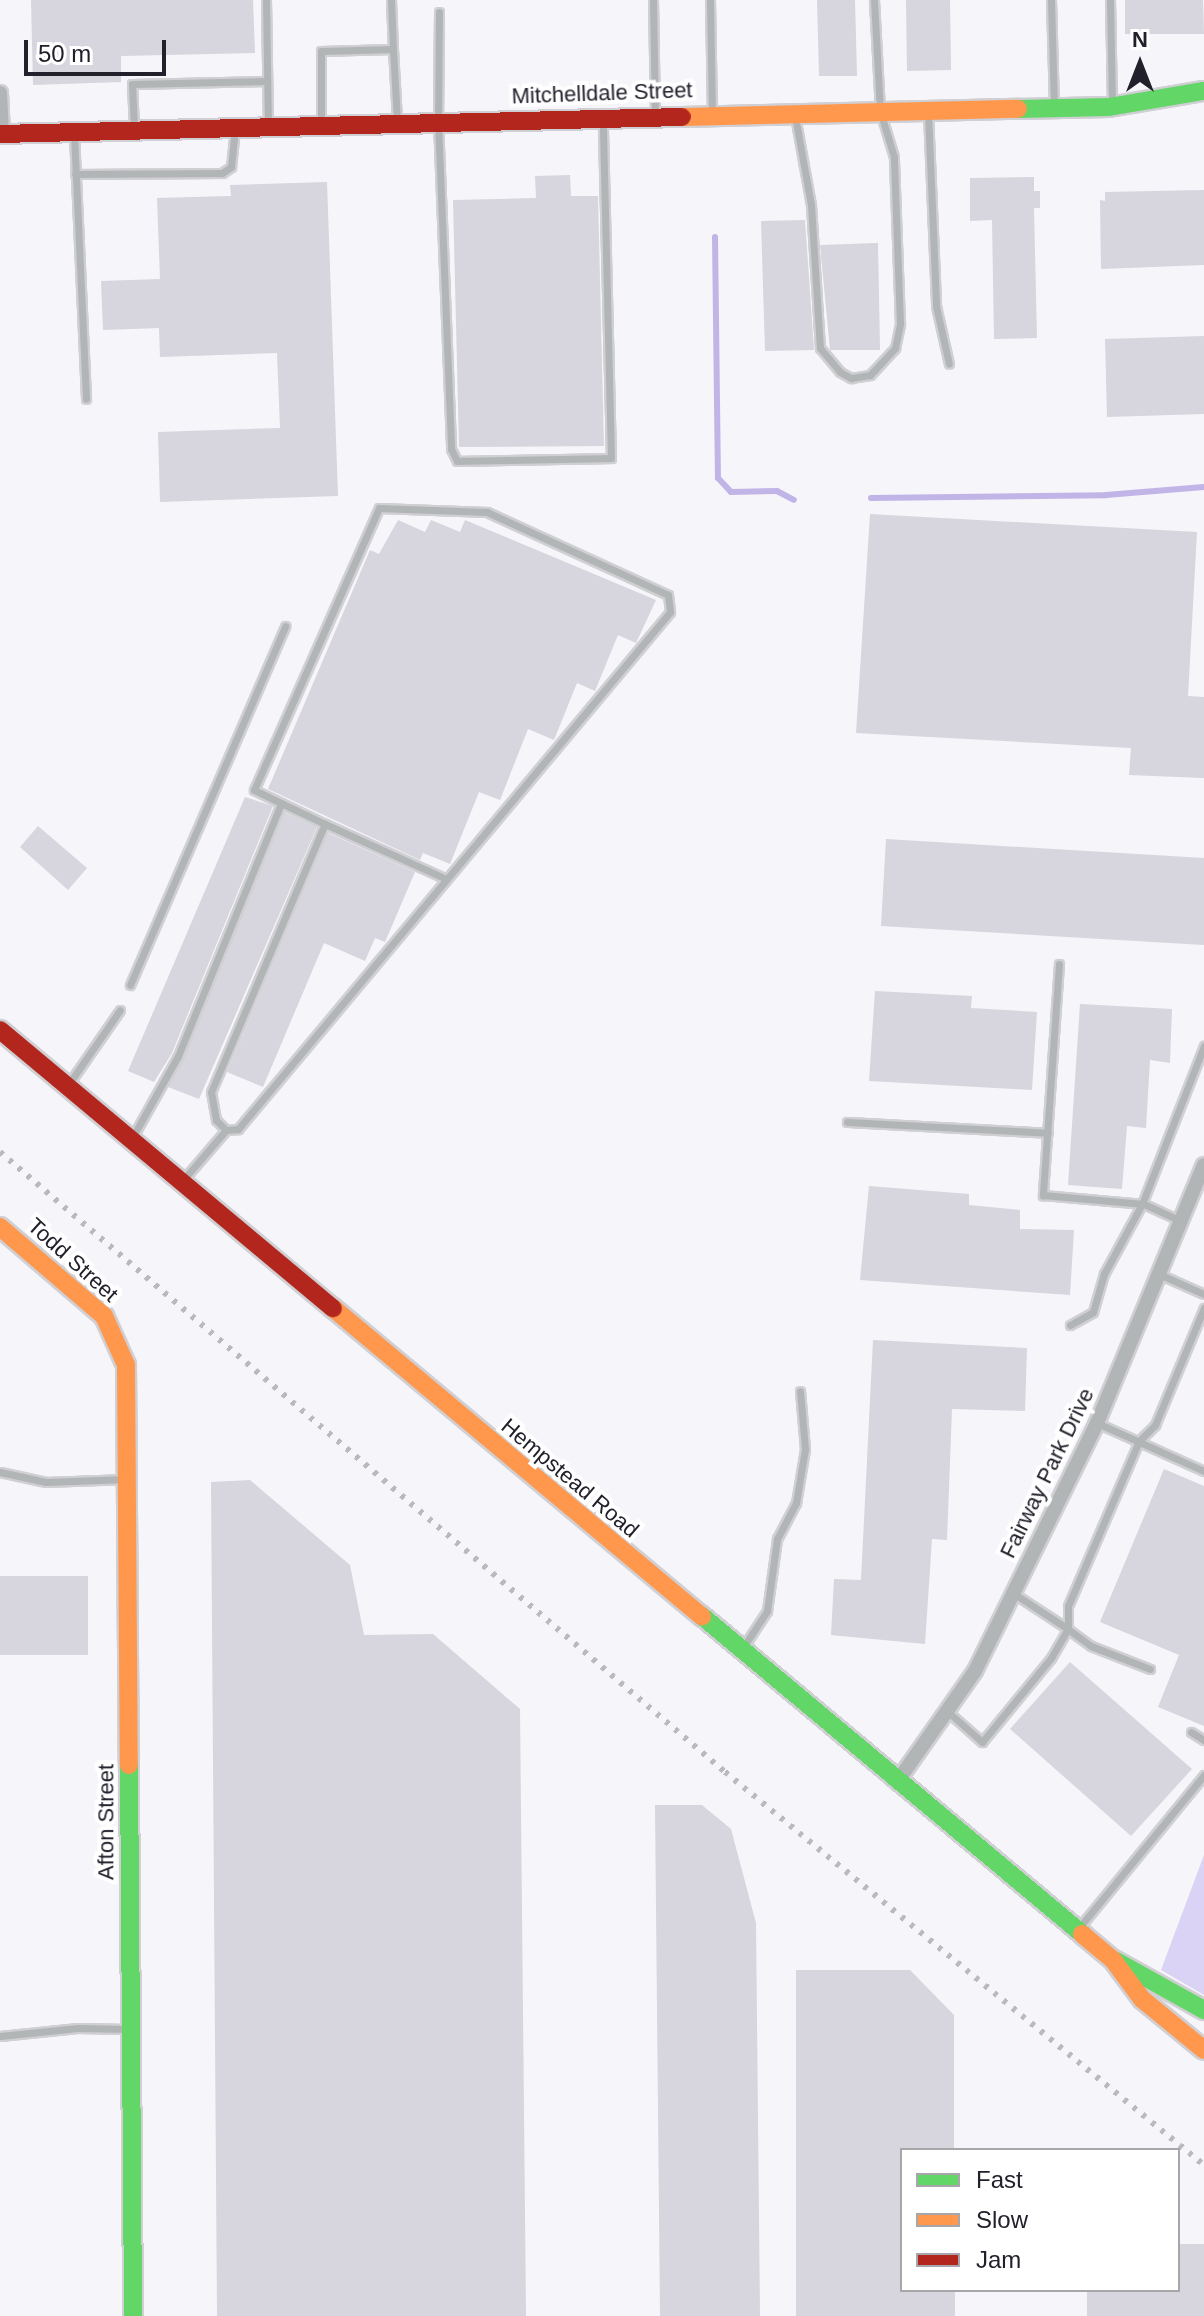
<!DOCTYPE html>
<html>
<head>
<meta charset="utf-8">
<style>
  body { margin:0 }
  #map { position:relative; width:1204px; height:2316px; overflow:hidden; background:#f6f5f9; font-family:Helvetica,sans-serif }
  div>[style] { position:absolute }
  .green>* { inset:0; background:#dad3f5 }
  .stream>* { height:6px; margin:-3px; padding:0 3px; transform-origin:3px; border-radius:3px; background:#c1b5e8 }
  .building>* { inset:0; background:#d7d5dd }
  .roads { filter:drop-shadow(2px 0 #d0cfd3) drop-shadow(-2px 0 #d0cfd3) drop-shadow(0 2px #d0cfd3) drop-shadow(0 -2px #d0cfd3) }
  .lane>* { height:7px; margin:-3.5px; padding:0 3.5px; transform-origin:3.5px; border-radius:3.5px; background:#b1b5b5 }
  .street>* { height:14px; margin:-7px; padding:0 7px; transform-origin:7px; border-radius:7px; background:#b1b5b5 }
  .fast>* { height:18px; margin:-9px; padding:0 9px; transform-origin:9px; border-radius:9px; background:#63d668 }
  .slow>* { height:18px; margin:-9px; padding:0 9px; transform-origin:9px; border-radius:9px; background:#ff974d }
  .jam>* { height:18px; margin:-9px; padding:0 9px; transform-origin:9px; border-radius:9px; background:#b3261e }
  .rail>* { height:6px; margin-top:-3px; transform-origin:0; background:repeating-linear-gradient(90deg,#bababd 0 4px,transparent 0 12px) }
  span { translate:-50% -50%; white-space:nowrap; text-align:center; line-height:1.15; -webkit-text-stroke:8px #fff; paint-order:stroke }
  .street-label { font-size:22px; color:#22202b }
  .legend { position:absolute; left:900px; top:2148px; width:280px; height:144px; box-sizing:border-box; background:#fff; border:2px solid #a7a6aa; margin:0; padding:10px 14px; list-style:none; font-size:24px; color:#22202b }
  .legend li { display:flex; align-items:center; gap:16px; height:40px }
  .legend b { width:40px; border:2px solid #a7a6aa }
  .north { position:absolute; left:1100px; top:24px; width:80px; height:80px; -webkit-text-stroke:6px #fff; paint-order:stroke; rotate:0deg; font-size:22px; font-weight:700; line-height:32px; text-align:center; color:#22202b }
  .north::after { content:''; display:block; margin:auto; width:28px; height:36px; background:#22202b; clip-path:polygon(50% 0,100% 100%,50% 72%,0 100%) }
  .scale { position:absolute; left:24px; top:40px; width:142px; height:36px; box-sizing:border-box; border:4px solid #22202b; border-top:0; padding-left:10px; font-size:24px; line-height:28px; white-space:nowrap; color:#22202b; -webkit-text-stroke:6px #fff; paint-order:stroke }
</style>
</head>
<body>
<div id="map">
  <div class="green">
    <div style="clip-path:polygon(1204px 1855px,1204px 1995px,1161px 1970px)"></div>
  </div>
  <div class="stream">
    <div style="left:715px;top:237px;width:241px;rotate:89.3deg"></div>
    <div style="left:718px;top:478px;width:19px;rotate:47deg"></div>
    <div style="left:731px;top:492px;width:46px;rotate:-1.2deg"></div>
    <div style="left:777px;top:491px;width:19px;rotate:28deg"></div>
    <div style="left:871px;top:498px;width:235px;rotate:-0.7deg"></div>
    <div style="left:1106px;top:495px;width:98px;rotate:-4.7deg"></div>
  </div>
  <div class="building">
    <div style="clip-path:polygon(31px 0,253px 0,255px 53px,121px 56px,121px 82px,33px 85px)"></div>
    <div style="clip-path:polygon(817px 0,855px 0,857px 76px,819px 76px)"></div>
    <div style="clip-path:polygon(906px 0,950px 0,951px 70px,907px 71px)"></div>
    <div style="clip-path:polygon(1125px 0,1203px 0,1204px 34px,1125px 34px)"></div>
    <div style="clip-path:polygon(570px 175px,571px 196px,598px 196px,604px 446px,459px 447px,453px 200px,536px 198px,535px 176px)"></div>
    <div style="clip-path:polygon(1034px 177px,1034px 191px,1040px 191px,1040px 208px,1034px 208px,1037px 338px,994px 339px,992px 220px,970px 221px,970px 178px)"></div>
    <div style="clip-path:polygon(327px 182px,338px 496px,160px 502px,158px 432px,280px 428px,277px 353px,160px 357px,159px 328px,103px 330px,101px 281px,160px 279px,157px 198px,231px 196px,230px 185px)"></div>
    <div style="clip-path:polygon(1204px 190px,1204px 265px,1101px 269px,1100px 200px,1105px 201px,1105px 192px)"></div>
    <div style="clip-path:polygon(805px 220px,814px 350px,765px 351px,761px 221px)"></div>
    <div style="clip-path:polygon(878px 243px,880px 350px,830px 350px,820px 245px)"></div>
    <div style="clip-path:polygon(1204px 336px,1204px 414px,1107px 417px,1105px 339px)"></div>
    <div style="clip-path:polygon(870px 514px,1197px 532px,1188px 696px,1204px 697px,1204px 778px,1129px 775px,1131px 748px,856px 733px)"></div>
    <div style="clip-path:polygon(398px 520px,425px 532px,431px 520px,460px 532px,465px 520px,656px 600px,636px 643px,618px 635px,595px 691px,577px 683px,554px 740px,528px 729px,500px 800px,479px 792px,450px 864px,423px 853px,420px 860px,268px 789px,370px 550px,379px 554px)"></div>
    <div style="clip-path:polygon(245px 797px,273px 806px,172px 1053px,154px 1082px,128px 1071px)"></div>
    <div style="clip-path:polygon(284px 812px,317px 827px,199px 1099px,168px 1087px)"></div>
    <div style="clip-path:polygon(38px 826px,87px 868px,68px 890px,20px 847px)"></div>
    <div style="clip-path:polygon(328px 833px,415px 872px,385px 942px,375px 938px,365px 961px,324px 943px,263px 1087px,227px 1072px)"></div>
    <div style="clip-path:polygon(886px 839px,1204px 858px,1204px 945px,881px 926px)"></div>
    <div style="clip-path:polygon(875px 991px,972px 996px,971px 1008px,1037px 1012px,1032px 1090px,869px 1081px)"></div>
    <div style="clip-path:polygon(1080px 1004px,1172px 1009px,1170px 1063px,1150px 1060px,1146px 1128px,1127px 1126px,1122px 1189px,1068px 1185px)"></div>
    <div style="clip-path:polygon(869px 1186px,969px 1194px,969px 1205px,1020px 1210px,1020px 1229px,1074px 1230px,1070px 1295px,860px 1280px)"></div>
    <div style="clip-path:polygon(873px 1340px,1027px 1348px,1025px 1411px,952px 1409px,947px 1540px,932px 1539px,925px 1644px,831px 1635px,834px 1579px,861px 1580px)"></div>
    <div style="clip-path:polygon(1164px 1469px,1204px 1486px,1204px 1726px,1158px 1707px,1179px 1655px,1100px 1622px)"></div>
    <div style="clip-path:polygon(250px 1480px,350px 1565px,364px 1635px,433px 1634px,520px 1709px,526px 2316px,217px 2316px,211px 1482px)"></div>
    <div style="clip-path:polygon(0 1576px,88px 1576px,88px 1655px,0 1655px)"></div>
    <div style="clip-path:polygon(1070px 1662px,1192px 1769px,1131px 1836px,1010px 1729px)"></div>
    <div style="clip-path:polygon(655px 1805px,702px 1805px,731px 1829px,756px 1923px,760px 2316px,660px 2316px)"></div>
    <div style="clip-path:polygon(796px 1970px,910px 1970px,954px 2015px,954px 2150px,902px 2150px,902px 2290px,955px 2290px,955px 2316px,796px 2316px)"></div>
    <div style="clip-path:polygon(1178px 2244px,1204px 2244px,1204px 2316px,1087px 2316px,1087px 2290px,1178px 2290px)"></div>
  </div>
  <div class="roads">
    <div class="lane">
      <div style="left:266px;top:0;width:124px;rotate:89.1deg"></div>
      <div style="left:391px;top:0;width:49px;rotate:87.7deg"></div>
      <div style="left:653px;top:0;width:115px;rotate:89deg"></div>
      <div style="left:710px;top:0;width:114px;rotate:89deg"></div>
      <div style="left:1051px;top:0;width:106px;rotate:88.4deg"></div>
      <div style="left:1110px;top:0;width:104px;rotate:88.9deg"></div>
      <div style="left:439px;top:12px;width:109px;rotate:90.5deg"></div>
      <div style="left:438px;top:121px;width:328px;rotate:87.7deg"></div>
      <div style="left:451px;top:449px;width:13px;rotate:63deg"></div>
      <div style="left:457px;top:461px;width:154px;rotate:-1.1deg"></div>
      <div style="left:611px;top:458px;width:335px;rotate:-91.4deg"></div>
      <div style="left:928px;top:112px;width:194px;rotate:87.6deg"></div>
      <div style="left:936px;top:306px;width:59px;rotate:77.4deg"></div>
      <div style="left:795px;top:116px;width:90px;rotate:79.8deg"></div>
      <div style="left:811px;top:205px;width:143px;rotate:86.4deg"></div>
      <div style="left:820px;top:348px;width:31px;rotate:50deg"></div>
      <div style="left:840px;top:372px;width:13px;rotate:29deg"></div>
      <div style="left:851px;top:378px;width:19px;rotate:-9deg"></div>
      <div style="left:870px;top:375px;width:37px;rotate:-47deg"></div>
      <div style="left:895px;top:348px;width:25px;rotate:-78deg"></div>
      <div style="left:900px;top:324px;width:167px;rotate:-92.1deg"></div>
      <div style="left:894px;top:157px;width:48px;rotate:-106.9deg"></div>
      <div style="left:880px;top:111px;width:111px;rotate:-93.1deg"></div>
      <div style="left:321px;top:122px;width:71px;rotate:-90deg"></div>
      <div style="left:321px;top:51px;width:72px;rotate:-1.6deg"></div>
      <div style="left:393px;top:49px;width:71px;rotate:86.8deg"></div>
      <div style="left:134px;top:127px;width:43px;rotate:-92.7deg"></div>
      <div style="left:132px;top:84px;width:135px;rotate:-1.3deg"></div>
      <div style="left:74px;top:134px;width:265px;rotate:87.4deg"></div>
      <div style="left:75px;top:174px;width:147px;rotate:-0.4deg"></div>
      <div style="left:222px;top:173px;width:11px;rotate:-34deg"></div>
      <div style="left:231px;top:167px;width:36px;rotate:-84deg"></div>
      <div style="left:281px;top:803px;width:49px;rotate:25.5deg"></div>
      <div style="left:1059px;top:964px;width:232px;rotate:94deg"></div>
      <div style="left:1043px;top:1195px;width:101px;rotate:5.1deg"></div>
      <div style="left:1144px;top:1204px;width:41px;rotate:24.7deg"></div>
      <div style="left:130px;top:985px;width:391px;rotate:-66.6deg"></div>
      <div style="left:68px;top:1085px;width:91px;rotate:-55.3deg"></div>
      <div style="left:847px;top:1122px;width:201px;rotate:3.1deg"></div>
      <div style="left:226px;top:1130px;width:14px;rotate:-135deg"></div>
      <div style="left:216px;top:1120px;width:28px;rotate:-100deg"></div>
      <div style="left:211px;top:1092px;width:291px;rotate:-67deg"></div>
      <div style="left:325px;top:824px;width:133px;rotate:24.4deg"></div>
      <div style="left:132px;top:1138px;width:94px;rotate:-60.7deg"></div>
      <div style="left:178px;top:1056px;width:273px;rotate:-67.8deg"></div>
      <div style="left:281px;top:803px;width:30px;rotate:-154deg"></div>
      <div style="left:254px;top:790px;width:308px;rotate:-66.1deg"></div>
      <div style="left:379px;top:508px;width:108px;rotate:2.1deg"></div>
      <div style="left:487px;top:512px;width:199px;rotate:24.6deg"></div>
      <div style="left:668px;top:595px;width:17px;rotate:83deg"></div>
      <div style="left:670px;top:612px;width:674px;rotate:129.88deg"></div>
      <div style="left:238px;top:1129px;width:12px;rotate:175deg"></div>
      <div style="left:226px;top:1130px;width:66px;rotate:130.7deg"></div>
      <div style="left:1159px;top:1274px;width:49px;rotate:24deg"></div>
      <div style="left:1070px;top:1325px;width:26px;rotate:-29deg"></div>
      <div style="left:1093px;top:1312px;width:40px;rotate:-74deg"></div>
      <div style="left:1104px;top:1274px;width:80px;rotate:-61.5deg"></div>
      <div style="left:1142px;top:1204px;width:170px;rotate:-68.6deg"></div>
      <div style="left:1097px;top:1423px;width:117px;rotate:24.2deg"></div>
      <div style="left:0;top:1472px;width:47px;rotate:12.3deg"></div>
      <div style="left:46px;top:1482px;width:80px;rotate:-2.1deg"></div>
      <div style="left:744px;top:1646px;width:42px;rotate:-56.7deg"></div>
      <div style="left:767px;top:1611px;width:73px;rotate:-82.1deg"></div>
      <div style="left:777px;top:1539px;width:41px;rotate:-62.2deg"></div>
      <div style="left:796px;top:1503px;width:55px;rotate:-80.5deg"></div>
      <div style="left:805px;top:1449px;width:58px;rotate:-94.9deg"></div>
      <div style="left:1150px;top:1669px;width:63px;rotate:-158.7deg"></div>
      <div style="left:1091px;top:1646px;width:29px;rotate:-144deg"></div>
      <div style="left:1068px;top:1629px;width:23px;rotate:-90deg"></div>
      <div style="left:1068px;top:1606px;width:180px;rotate:-66.7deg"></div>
      <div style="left:1139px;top:1441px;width:23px;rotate:-45deg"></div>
      <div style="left:1155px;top:1425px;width:127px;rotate:-67.3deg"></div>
      <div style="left:947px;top:1711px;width:47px;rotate:41.5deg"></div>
      <div style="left:982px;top:1742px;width:109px;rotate:-50.6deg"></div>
      <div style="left:1051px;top:1658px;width:34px;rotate:-60deg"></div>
      <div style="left:1068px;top:1629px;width:66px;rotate:-146.8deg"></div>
      <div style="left:1191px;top:1732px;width:15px;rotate:32deg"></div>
      <div style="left:1078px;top:1929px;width:199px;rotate:-50.7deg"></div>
      <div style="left:0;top:2036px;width:78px;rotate:-5.9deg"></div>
      <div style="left:78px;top:2028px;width:51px;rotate:1.1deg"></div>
    </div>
    <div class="street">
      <div style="left:0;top:93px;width:41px;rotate:87.2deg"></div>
      <div style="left:897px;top:1782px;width:136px;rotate:-54.9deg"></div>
      <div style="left:975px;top:1671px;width:276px;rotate:-63.8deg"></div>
      <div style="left:1097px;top:1423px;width:279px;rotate:-67.5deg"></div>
    </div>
    <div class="fast">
      <div style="left:1018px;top:109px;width:91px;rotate:-1.3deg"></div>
      <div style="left:1109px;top:107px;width:96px;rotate:-9.6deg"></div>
      <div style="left:702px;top:1616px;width:496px;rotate:39.9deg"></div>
      <div style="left:129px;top:1765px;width:551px;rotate:89.58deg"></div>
      <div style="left:1116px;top:1961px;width:101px;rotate:29.1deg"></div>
    </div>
    <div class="slow">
      <div style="left:682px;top:117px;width:336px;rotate:-1.4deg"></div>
      <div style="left:0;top:1227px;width:137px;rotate:40.6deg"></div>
      <div style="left:104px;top:1316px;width:54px;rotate:65.8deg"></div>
      <div style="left:126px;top:1365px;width:400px;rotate:89.6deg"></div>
      <div style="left:333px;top:1308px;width:481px;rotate:39.9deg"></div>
      <div style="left:1082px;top:1934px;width:40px;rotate:40deg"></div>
      <div style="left:1113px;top:1960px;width:49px;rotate:53.4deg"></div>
      <div style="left:1142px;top:1999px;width:80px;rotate:39.4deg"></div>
    </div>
    <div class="jam">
      <div style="left:0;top:134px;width:682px;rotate:-1.43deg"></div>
      <div style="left:0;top:1030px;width:434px;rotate:39.9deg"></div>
    </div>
  </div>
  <div class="rail">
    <div style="left:0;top:1152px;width:954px;rotate:40.54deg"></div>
    <div style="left:725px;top:1772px;width:620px;rotate:39.37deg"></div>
  </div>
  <div class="street-label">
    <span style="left:602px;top:93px;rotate:-2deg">Mitchelldale Street</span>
    <span style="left:73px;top:1260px;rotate:42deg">Todd Street</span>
    <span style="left:1047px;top:1473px;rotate:-64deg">Fairway Park Drive</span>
    <span style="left:570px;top:1478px;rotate:40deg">Hempstead Road</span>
    <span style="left:106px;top:1822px;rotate:-90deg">Afton Street</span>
  </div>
  <ul class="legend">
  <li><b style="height:10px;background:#63d668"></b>Fast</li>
  <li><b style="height:10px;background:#ff974d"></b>Slow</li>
  <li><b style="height:10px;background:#b3261e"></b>Jam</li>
  </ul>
  <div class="north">N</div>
  <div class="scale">50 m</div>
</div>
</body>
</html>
